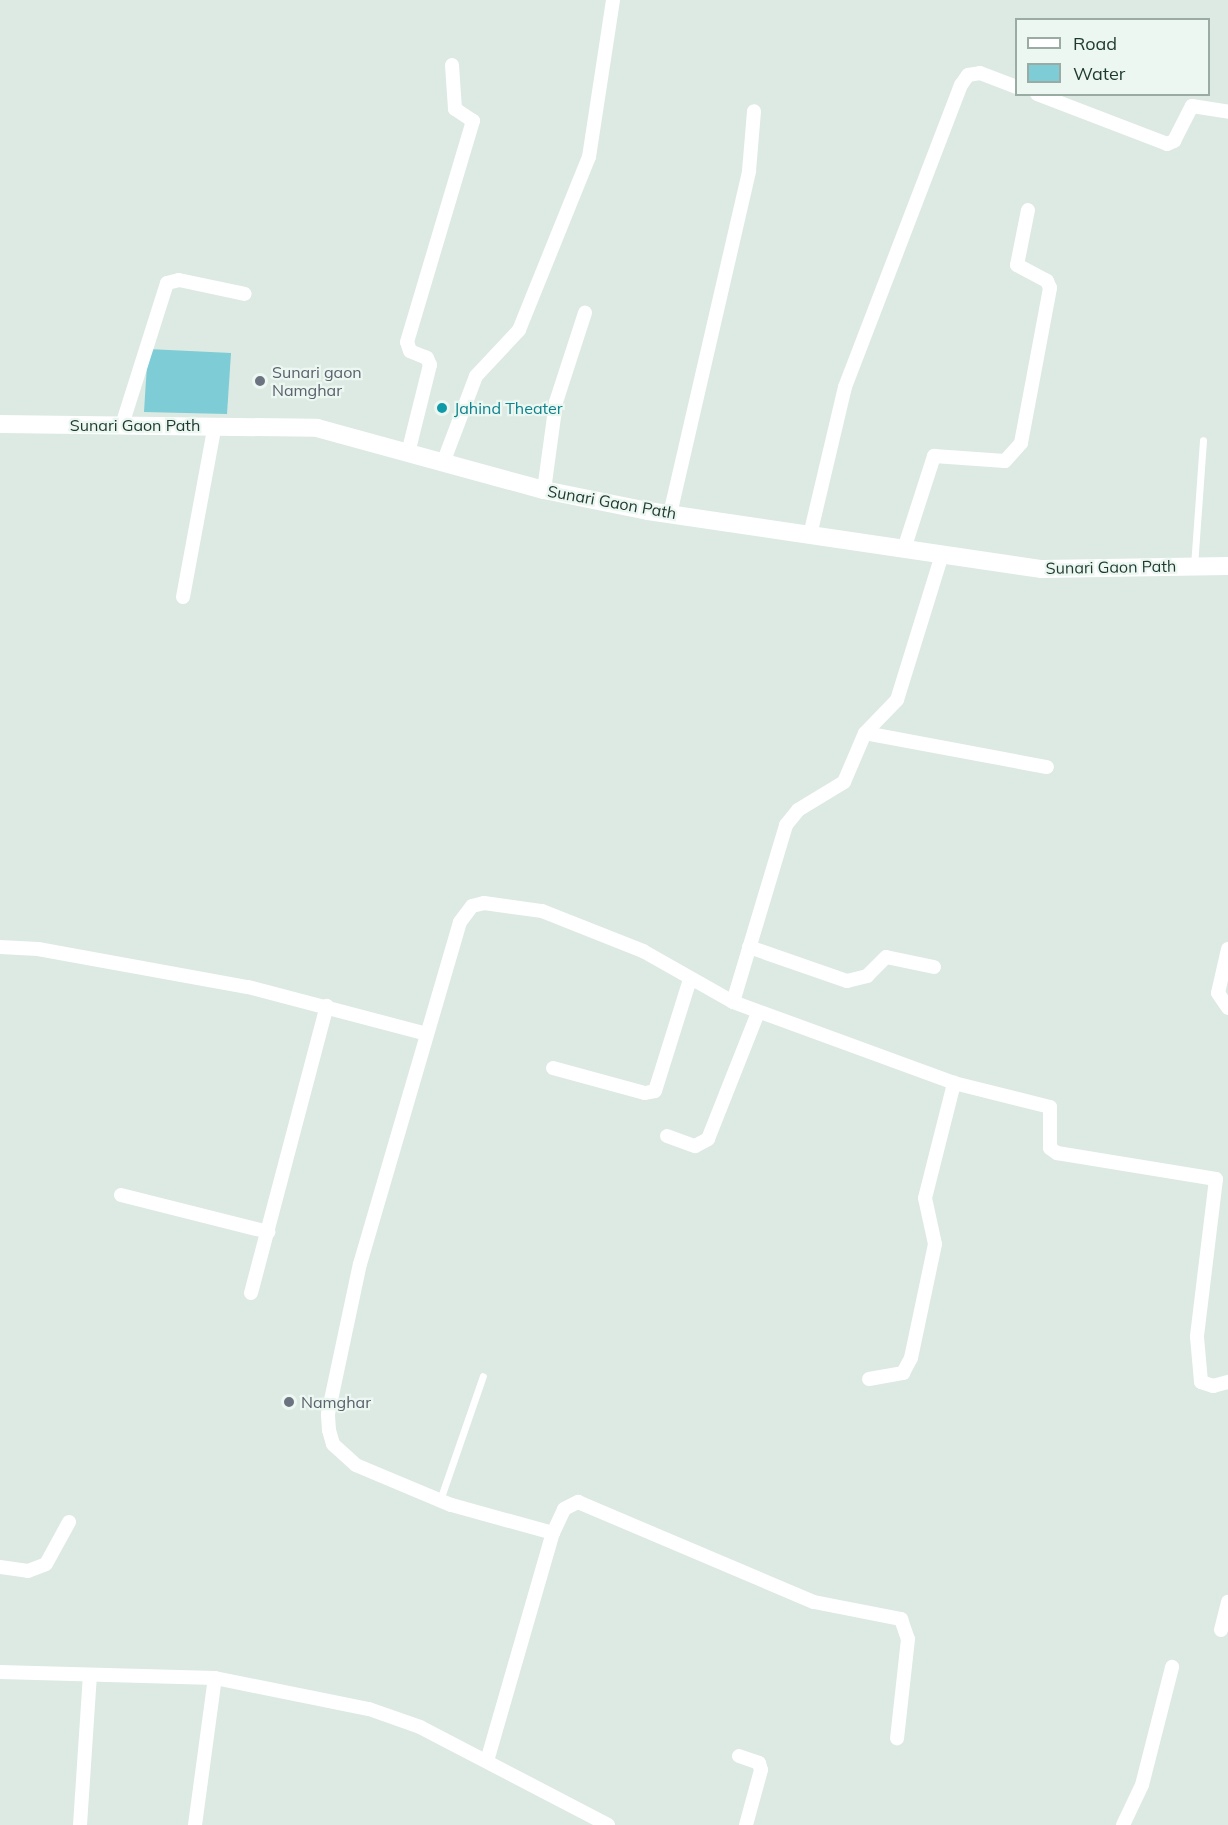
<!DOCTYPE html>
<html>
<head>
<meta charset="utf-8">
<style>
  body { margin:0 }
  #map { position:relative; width:1228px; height:1825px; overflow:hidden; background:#dceae3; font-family:Mulish,sans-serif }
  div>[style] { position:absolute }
  .water>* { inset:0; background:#7eccd5 }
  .service>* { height:7px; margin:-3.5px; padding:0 3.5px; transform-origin:3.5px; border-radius:3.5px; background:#fff }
  .minor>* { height:14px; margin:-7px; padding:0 7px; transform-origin:7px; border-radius:7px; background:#fff }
  .tertiary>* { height:18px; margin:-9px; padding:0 9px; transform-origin:9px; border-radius:9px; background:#fff }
  .dots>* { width:16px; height:16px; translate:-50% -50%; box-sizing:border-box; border:3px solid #edf7f1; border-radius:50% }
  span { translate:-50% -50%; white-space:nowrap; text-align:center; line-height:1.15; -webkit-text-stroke:4.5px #edf7f1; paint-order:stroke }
  .worship-label { font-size:16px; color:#5b616d }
  .left { translate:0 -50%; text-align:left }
  .culture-label { font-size:16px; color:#0d838f }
  .street-label { font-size:16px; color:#1d3a31 }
  .legend { position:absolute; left:1015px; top:18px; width:195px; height:78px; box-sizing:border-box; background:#edf7f1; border:2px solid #9aaba4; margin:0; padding:8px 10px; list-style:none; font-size:18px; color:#1d3a31 }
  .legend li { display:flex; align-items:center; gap:12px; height:30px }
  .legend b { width:30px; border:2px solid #9aaba4 }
</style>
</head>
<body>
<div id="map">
  <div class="water">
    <div style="clip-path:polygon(148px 349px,231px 353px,227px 414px,144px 412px)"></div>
  </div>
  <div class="service">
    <div style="left:1194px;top:566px;width:126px;rotate:-85.9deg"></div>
    <div style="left:440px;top:1500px;width:131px;rotate:-70.9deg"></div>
  </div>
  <div class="minor">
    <div style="left:1037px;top:94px;width:139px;rotate:21deg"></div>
    <div style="left:1167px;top:144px;width:8px;rotate:-23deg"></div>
    <div style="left:1174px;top:141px;width:39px;rotate:-63deg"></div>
    <div style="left:1192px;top:106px;width:36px;rotate:9deg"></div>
    <div style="left:122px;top:425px;width:149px;rotate:-72.4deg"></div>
    <div style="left:167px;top:283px;width:12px;rotate:-14deg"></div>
    <div style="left:179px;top:280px;width:67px;rotate:12deg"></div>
    <div style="left:408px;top:453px;width:91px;rotate:-76deg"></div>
    <div style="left:430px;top:365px;width:8px;rotate:-113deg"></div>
    <div style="left:427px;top:358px;width:18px;rotate:-158deg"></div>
    <div style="left:410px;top:351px;width:9px;rotate:-108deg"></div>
    <div style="left:407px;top:342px;width:231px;rotate:-73.4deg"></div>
    <div style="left:473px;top:121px;width:22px;rotate:-146deg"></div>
    <div style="left:455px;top:109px;width:44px;rotate:-93.9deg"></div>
    <div style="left:443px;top:463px;width:93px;rotate:-69.2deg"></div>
    <div style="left:476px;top:376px;width:63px;rotate:-46.9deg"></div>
    <div style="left:519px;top:330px;width:187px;rotate:-68deg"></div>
    <div style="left:589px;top:157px;width:159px;rotate:-81.3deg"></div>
    <div style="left:544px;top:490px;width:89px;rotate:-82.2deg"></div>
    <div style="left:556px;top:402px;width:94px;rotate:-72deg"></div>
    <div style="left:670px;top:514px;width:352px;rotate:-77deg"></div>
    <div style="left:749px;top:171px;width:60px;rotate:-85.2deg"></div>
    <div style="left:810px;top:535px;width:152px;rotate:-76.7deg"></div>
    <div style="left:845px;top:387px;width:324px;rotate:-69deg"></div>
    <div style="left:961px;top:85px;width:12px;rotate:-55deg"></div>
    <div style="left:968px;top:75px;width:12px;rotate:-9deg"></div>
    <div style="left:980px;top:73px;width:39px;rotate:21deg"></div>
    <div style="left:904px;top:549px;width:98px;rotate:-72.1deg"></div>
    <div style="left:934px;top:456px;width:71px;rotate:4deg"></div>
    <div style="left:1005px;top:461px;width:24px;rotate:-48deg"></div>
    <div style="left:1021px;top:443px;width:158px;rotate:-79.4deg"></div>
    <div style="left:1050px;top:288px;width:8px;rotate:-113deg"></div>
    <div style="left:1047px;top:281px;width:34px;rotate:-152deg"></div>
    <div style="left:1017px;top:265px;width:56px;rotate:-78.7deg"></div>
    <div style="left:183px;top:597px;width:175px;rotate:-79.5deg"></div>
    <div style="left:865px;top:733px;width:185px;rotate:10.6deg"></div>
    <div style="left:0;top:947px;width:38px;rotate:3deg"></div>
    <div style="left:38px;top:949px;width:213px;rotate:10.3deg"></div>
    <div style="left:248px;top:987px;width:185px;rotate:14.7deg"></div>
    <div style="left:749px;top:947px;width:104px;rotate:19.1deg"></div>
    <div style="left:847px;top:981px;width:21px;rotate:-14deg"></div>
    <div style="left:867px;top:976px;width:27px;rotate:-45deg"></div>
    <div style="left:886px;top:957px;width:49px;rotate:11.8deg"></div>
    <div style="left:1228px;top:949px;width:45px;rotate:102.8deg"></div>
    <div style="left:1218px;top:993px;width:18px;rotate:56deg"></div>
    <div style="left:733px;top:1002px;width:235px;rotate:20.1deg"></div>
    <div style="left:954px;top:1083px;width:99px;rotate:14deg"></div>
    <div style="left:1050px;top:1107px;width:41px;rotate:90deg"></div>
    <div style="left:1050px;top:1148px;width:9px;rotate:36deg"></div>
    <div style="left:1057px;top:1153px;width:161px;rotate:9.3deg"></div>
    <div style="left:1216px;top:1179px;width:159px;rotate:96.9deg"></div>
    <div style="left:1197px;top:1337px;width:45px;rotate:84.9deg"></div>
    <div style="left:1201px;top:1382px;width:13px;rotate:18deg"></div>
    <div style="left:1213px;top:1386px;width:16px;rotate:-15deg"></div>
    <div style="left:553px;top:1068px;width:95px;rotate:15.2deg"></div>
    <div style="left:645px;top:1093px;width:10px;rotate:-11deg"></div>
    <div style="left:655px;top:1091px;width:117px;rotate:-72.6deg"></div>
    <div style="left:667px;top:1136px;width:30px;rotate:20deg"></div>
    <div style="left:695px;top:1146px;width:15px;rotate:-28deg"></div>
    <div style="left:708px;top:1139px;width:136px;rotate:-68.4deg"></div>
    <div style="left:121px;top:1195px;width:152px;rotate:14.1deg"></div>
    <div style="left:251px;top:1293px;width:297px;rotate:-75.2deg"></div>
    <div style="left:869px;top:1379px;width:35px;rotate:-10deg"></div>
    <div style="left:903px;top:1373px;width:17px;rotate:-62deg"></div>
    <div style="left:911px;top:1358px;width:116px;rotate:-78.1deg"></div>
    <div style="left:935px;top:1244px;width:47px;rotate:-102.3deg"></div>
    <div style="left:925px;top:1198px;width:119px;rotate:-75.8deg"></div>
    <div style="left:553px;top:1533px;width:106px;rotate:-164.6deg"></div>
    <div style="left:451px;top:1505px;width:103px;rotate:-157.2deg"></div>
    <div style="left:356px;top:1465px;width:31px;rotate:-138deg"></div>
    <div style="left:333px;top:1444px;width:15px;rotate:-106deg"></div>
    <div style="left:329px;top:1430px;width:16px;rotate:-94deg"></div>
    <div style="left:328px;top:1414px;width:153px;rotate:-78deg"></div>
    <div style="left:360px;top:1264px;width:356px;rotate:-73.7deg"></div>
    <div style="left:460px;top:922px;width:20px;rotate:-53deg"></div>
    <div style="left:472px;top:906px;width:12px;rotate:-14deg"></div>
    <div style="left:484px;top:903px;width:59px;rotate:7.9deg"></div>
    <div style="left:542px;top:911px;width:109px;rotate:21.6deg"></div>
    <div style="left:643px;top:951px;width:103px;rotate:29.5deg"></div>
    <div style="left:733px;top:1002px;width:185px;rotate:-73.3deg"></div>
    <div style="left:786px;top:825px;width:19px;rotate:-51deg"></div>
    <div style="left:798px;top:810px;width:54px;rotate:-31.3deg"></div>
    <div style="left:844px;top:782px;width:53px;rotate:-66.8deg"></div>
    <div style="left:865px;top:733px;width:46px;rotate:-45.9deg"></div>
    <div style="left:897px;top:700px;width:152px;rotate:-72.8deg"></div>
    <div style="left:0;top:1567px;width:28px;rotate:8deg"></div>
    <div style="left:28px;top:1571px;width:19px;rotate:-21deg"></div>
    <div style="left:46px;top:1564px;width:48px;rotate:-61.3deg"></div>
    <div style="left:1221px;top:1630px;width:29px;rotate:-76deg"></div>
    <div style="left:0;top:1672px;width:215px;rotate:1.6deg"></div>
    <div style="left:215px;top:1678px;width:157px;rotate:11.4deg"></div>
    <div style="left:369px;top:1709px;width:54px;rotate:19.4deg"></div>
    <div style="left:420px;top:1727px;width:212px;rotate:27.5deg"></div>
    <div style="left:739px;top:1756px;width:21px;rotate:19deg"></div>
    <div style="left:759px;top:1763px;width:7px;rotate:74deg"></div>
    <div style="left:761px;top:1770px;width:57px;rotate:105.3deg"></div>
    <div style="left:487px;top:1761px;width:237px;rotate:-73.9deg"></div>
    <div style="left:553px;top:1533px;width:26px;rotate:-65deg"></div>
    <div style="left:564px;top:1509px;width:16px;rotate:-27deg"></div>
    <div style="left:578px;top:1502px;width:256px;rotate:23deg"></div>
    <div style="left:814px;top:1602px;width:89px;rotate:11.1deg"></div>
    <div style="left:901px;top:1619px;width:21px;rotate:71deg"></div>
    <div style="left:908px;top:1639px;width:100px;rotate:96.3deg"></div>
    <div style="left:80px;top:1825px;width:149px;rotate:-86.2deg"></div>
    <div style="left:195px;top:1825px;width:148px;rotate:-82.3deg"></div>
    <div style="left:1123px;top:1825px;width:44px;rotate:-64.6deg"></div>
    <div style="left:1142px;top:1785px;width:122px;rotate:-75.7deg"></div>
  </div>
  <div class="tertiary">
    <div style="left:0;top:424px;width:317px;rotate:0.7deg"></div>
    <div style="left:317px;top:428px;width:235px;rotate:15.3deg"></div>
    <div style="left:544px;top:490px;width:106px;rotate:11.4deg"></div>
    <div style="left:648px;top:511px;width:398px;rotate:8.4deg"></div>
    <div style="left:1042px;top:569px;width:186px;rotate:-0.9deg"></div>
  </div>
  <div class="dots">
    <div style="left:260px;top:381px;background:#6b7280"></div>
    <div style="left:442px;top:408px;background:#0f9aa8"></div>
    <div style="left:289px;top:1402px;background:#6b7280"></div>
  </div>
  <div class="worship-label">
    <span class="left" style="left:272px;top:381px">Sunari gaon<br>Namghar</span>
    <span class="left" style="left:301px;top:1402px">Namghar</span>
  </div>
  <div class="culture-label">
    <span class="left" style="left:454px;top:408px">Jahind Theater</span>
  </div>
  <div class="street-label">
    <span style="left:135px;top:425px">Sunari Gaon Path</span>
    <span style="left:612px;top:502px;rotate:10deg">Sunari Gaon Path</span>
    <span style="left:1111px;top:567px;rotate:-1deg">Sunari Gaon Path</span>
  </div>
  <ul class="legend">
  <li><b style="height:8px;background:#fff"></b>Road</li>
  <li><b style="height:16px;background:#7eccd5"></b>Water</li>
  </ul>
</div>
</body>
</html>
